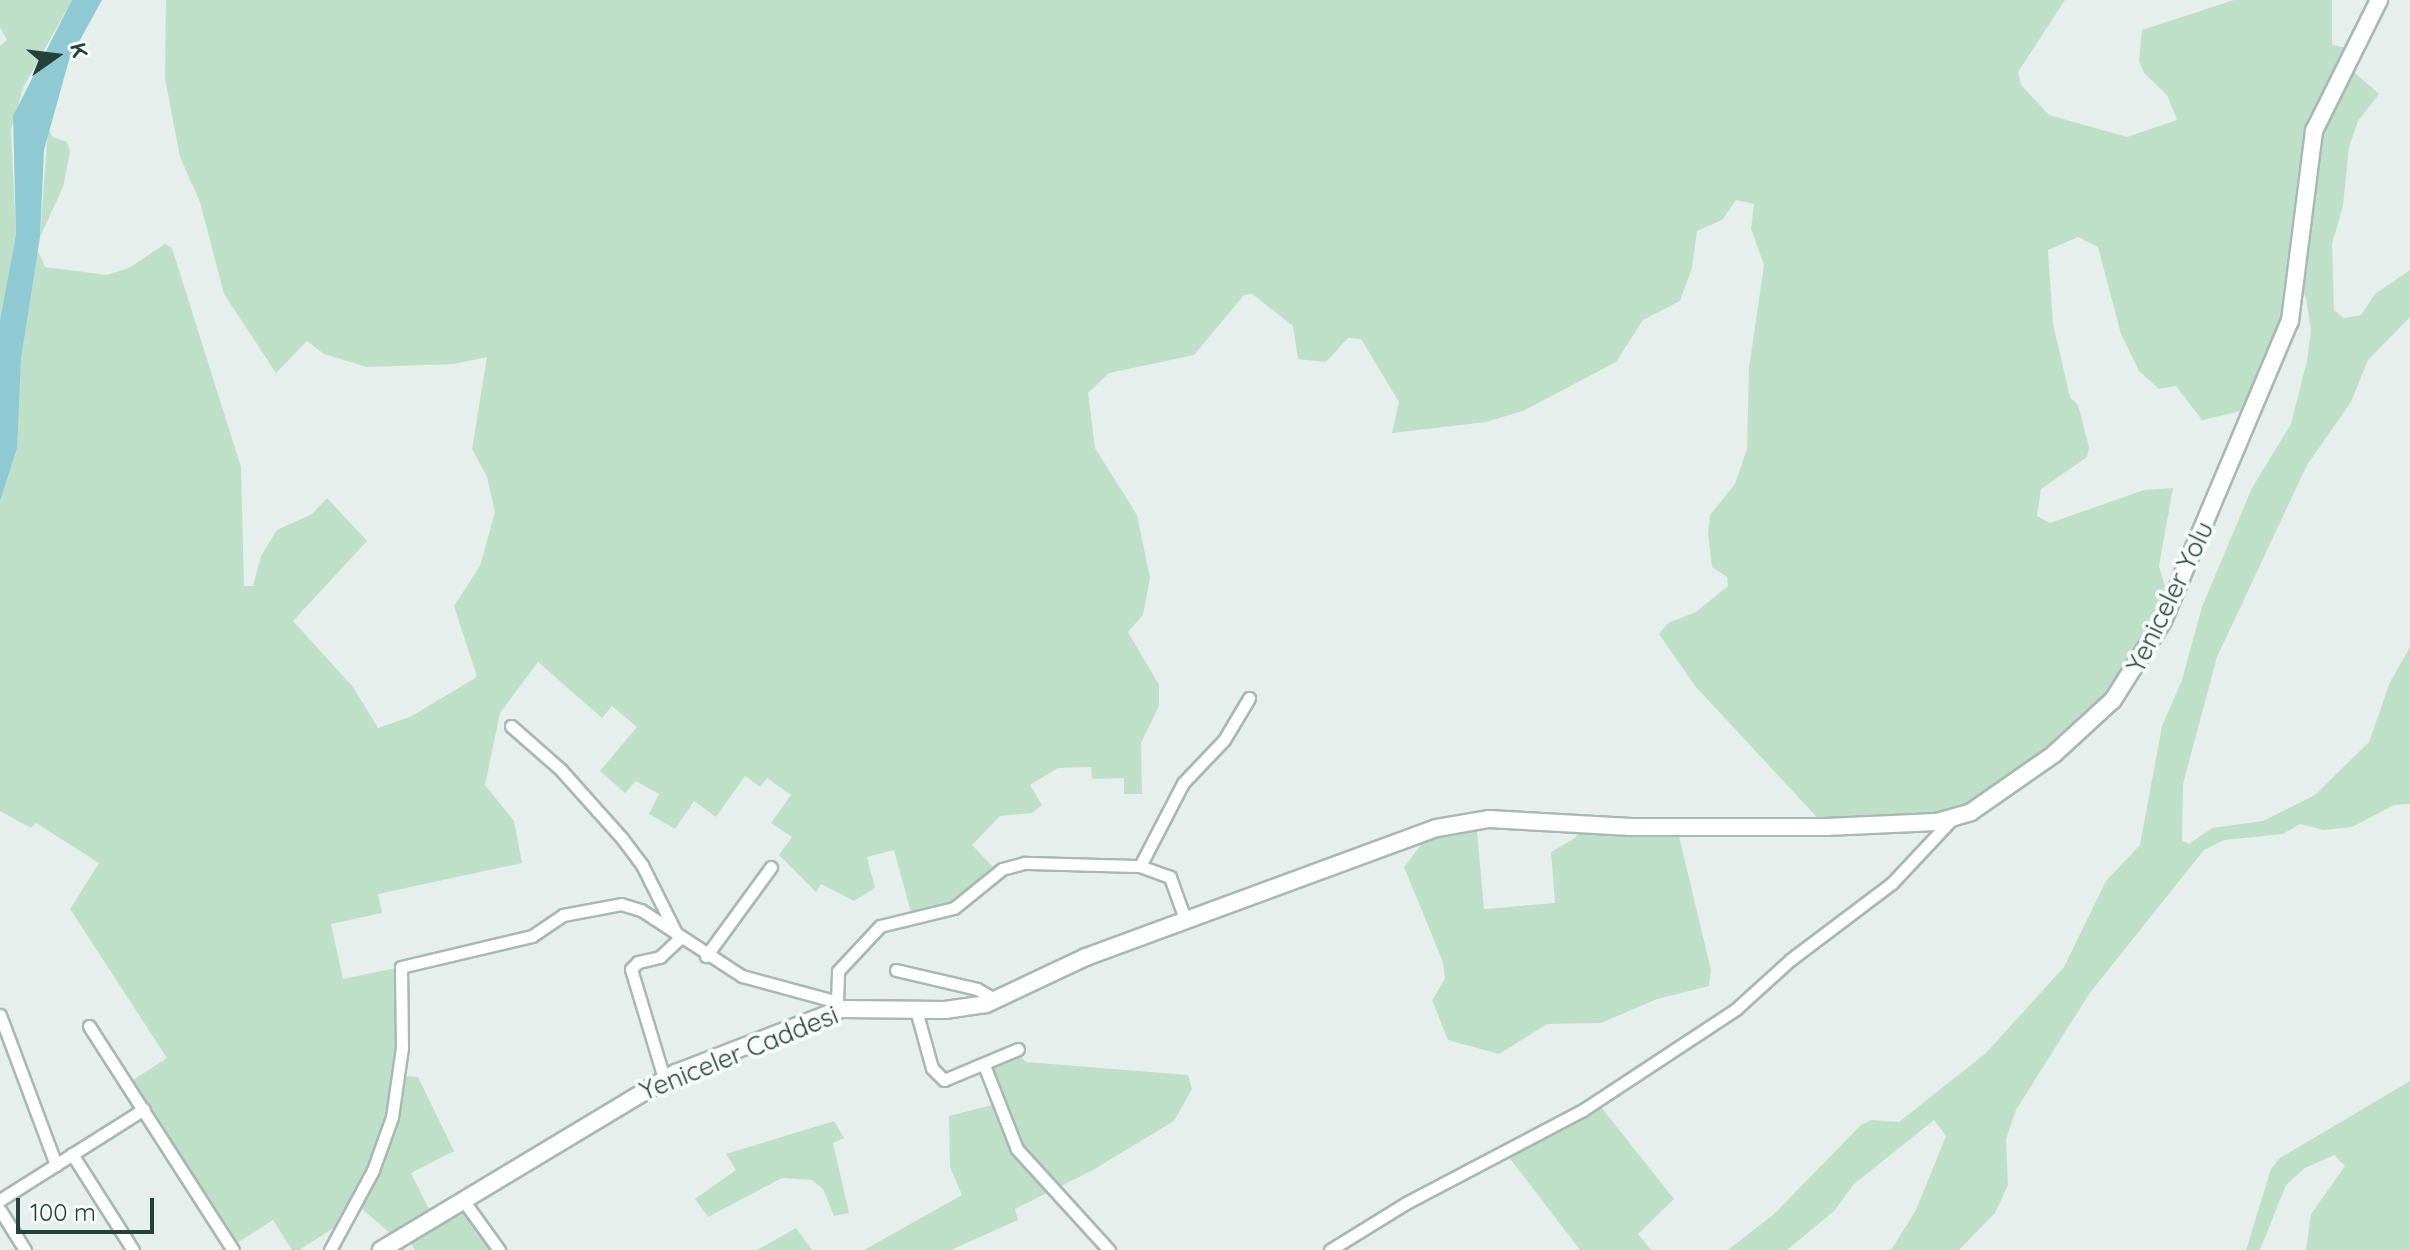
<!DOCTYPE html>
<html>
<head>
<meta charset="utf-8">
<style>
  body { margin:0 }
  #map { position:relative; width:2410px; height:1250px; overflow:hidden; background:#e6efeb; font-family:Quicksand,sans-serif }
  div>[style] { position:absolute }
  .green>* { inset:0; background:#bfe0c8 }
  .water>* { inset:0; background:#8ec9d4 }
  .roads { filter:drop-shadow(2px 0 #a8b8b2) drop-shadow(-2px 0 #a8b8b2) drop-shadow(0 2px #a8b8b2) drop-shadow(0 -2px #a8b8b2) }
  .street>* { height:11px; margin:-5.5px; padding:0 5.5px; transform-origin:5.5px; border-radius:5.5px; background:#fff }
  .secondary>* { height:16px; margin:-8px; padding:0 8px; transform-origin:8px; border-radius:8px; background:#fff }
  span { translate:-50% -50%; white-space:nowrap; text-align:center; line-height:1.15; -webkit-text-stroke:8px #f7fbf9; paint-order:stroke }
  .street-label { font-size:26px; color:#24423a }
  .north { position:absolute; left:16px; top:16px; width:80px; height:80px; -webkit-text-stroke:6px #f7fbf9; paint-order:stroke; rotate:76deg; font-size:22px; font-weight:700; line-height:32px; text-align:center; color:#24423a }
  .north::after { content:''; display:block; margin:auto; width:28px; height:36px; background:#24423a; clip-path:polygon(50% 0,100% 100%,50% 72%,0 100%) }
  .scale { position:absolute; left:16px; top:1198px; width:138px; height:36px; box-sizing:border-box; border:4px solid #24423a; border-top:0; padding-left:10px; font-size:24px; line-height:28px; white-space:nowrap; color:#24423a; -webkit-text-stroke:6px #f7fbf9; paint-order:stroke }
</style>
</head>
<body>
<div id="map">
  <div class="green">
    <div style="clip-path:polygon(0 0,72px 0,23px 88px,11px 130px,16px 234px,0 320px,0 46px,7px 40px,0 27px)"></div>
    <div style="clip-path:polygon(166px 0,2065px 0,2018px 72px,2021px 85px,2049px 115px,2127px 137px,2177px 120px,2167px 95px,2144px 73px,2139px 61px,2142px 30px,2234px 0,2332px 0,2332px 45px,2353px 49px,2355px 73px,2379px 94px,2358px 121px,2349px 147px,2343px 206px,2332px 244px,2334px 310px,2344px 318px,2361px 315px,2375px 294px,2410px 270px,2410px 317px,2368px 360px,2351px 402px,2307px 465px,2217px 657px,2183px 784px,2182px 841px,2189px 844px,2212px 828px,2263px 821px,2315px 795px,2369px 742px,2390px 682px,2410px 647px,2410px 804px,2394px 805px,2352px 827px,2323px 830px,2300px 824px,2283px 834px,2224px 840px,2204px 850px,2089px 994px,2016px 1110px,2006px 1139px,2008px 1185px,1995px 1213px,1959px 1250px,1891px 1250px,1916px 1210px,1946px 1136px,1934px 1120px,1854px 1184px,1834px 1211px,1787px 1250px,1728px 1250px,1774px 1214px,1861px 1125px,1871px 1120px,1899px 1122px,1986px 1053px,2064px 967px,2106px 881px,2140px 845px,2162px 726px,2182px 680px,2202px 607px,2252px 488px,2291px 424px,2307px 361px,2311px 330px,2306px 298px,2297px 283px,2254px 408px,2202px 420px,2176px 386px,2159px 389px,2139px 371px,2121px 334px,2098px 247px,2078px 237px,2048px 250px,2053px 324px,2070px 397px,2078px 405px,2089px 447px,2087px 457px,2041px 489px,2037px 516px,2050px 523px,2144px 490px,2173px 488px,2159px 566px,2166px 590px,2175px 598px,2113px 700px,1971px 812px,1826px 827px,1695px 686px,1659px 634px,1668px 623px,1696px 612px,1728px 586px,1727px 577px,1712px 567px,1708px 533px,1710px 515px,1735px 484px,1747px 449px,1749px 368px,1764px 265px,1751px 229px,1754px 204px,1736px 200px,1722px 220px,1697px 231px,1692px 268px,1680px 301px,1643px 320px,1616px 362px,1523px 411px,1486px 422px,1392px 433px,1399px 402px,1361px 339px,1348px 338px,1326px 362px,1298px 359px,1293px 326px,1252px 294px,1244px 295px,1194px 355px,1109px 373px,1088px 393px,1095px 448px,1137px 515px,1150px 578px,1143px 615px,1128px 632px,1159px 685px,1159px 706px,1141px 743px,1142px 794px,1124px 794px,1124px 778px,1092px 779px,1091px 767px,1058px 768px,1030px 785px,1042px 805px,1032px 813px,1000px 816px,972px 845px,997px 871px,967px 899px,912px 916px,894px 850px,867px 857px,875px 888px,854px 901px,821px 884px,816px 892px,779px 855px,792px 837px,771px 823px,791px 795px,767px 778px,760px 787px,745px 776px,716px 817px,694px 801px,675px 829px,649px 814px,659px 794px,636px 781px,625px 793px,600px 771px,637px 727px,612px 706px,602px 718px,538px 662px,500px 713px,485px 785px,514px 821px,522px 863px,378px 894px,382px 913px,331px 924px,343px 979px,401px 967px,399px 1076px,418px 1077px,454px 1151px,411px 1173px,433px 1217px,463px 1200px,499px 1250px,415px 1250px,405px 1235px,398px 1240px,354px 1202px,343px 1222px,299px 1250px,292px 1250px,273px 1220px,231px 1247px,127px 1084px,167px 1058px,70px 909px,99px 863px,36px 823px,31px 828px,0 811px,0 501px,16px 448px,21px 359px,37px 249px,45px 267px,107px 275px,129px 268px,165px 244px,172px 248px,241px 467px,244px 586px,253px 586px,261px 556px,277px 530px,312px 514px,327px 498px,367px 541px,293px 621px,353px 687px,378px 728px,410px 717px,477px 677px,454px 606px,480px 566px,495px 512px,487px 477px,472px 449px,487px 357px,454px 364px,367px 367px,324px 354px,307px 341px,276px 373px,224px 294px,200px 202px,180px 157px,165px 78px)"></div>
    <div style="clip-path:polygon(48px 129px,53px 137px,67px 142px,70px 152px,63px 187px,40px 237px)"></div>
    <div style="clip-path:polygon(1476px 820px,1484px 909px,1555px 903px,1551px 852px,1575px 838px,1583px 825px,1677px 828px,1711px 970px,1709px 986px,1657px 999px,1601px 1023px,1547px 1024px,1499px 1054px,1448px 1040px,1432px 1000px,1445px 979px,1443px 962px,1404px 867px,1433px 829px)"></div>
    <div style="clip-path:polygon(1015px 1051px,1026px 1062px,1188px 1075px,1192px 1089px,1174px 1121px,1093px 1170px,1015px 1209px,1018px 1220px,951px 1250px,864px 1250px,962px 1195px,950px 1167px,949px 1116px,996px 1104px,984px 1065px)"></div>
    <div style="clip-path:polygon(2410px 1081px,2410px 1250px,2306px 1250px,2311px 1214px,2345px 1166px,2334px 1155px,2305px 1168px,2286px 1185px,2260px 1250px,2246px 1250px,2271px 1169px,2280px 1158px)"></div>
    <div style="clip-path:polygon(1597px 1102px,1674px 1199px,1638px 1234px,1651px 1250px,1580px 1250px,1505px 1152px)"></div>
    <div style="clip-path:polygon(834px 1121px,844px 1138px,833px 1143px,849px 1213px,834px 1216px,823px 1189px,812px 1180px,782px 1178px,708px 1217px,695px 1199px,736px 1170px,726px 1154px)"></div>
    <div style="clip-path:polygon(796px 1228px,812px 1250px,757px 1250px)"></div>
  </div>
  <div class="water">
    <div style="clip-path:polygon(72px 0,102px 0,69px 60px,44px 150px,40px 237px,21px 359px,17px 448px,0 501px,0 320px,16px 234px,13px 116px)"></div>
  </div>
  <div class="roads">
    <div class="street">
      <div style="left:511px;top:726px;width:67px;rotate:41.3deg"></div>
      <div style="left:561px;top:770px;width:90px;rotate:48.2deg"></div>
      <div style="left:621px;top:837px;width:35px;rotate:53deg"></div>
      <div style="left:642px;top:865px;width:83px;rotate:63.4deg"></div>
      <div style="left:679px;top:939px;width:26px;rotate:137deg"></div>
      <div style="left:660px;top:957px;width:23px;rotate:167deg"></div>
      <div style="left:638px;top:962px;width:10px;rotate:135deg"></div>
      <div style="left:631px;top:969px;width:114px;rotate:73.2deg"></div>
      <div style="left:1185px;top:919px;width:45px;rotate:-109.7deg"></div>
      <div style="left:1170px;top:877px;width:32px;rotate:-160deg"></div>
      <div style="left:1140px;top:866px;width:93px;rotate:-62.6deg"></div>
      <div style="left:1183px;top:783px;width:59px;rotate:-46.4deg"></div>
      <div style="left:1224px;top:740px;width:49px;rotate:-59.2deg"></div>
      <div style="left:706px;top:956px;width:110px;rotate:-53.9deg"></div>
      <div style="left:896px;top:970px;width:83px;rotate:13.2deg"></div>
      <div style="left:977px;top:989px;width:22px;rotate:30deg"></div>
      <div style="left:837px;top:1002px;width:31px;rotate:-88deg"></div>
      <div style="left:838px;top:971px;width:62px;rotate:-47deg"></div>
      <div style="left:880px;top:926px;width:76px;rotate:-13.7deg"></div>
      <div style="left:954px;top:908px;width:62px;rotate:-39.1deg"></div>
      <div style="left:1002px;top:869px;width:24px;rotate:-15deg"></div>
      <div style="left:1025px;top:863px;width:115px;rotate:1.5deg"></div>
      <div style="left:916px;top:1010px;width:60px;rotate:74.6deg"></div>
      <div style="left:932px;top:1068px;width:17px;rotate:45deg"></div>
      <div style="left:944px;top:1080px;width:80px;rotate:-22.7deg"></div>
      <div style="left:0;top:1015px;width:160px;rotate:69.5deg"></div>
      <div style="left:89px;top:1026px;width:266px;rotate:57.3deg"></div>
      <div style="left:984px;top:1065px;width:90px;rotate:68.6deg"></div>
      <div style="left:1017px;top:1149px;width:137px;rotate:47.7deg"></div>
      <div style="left:72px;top:1154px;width:114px;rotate:57.6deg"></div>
      <div style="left:0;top:1200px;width:170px;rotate:-32.3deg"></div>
      <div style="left:463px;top:1200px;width:62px;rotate:54.2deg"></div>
      <div style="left:0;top:1210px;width:47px;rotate:58deg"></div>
      <div style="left:330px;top:1250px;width:91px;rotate:-61.7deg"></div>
      <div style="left:373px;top:1170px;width:56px;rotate:-70.3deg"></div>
      <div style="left:392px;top:1117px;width:70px;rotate:-81.8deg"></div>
      <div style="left:402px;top:1048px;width:81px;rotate:-90.7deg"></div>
      <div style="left:401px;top:967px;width:135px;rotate:-13.3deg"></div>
      <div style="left:532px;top:936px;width:37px;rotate:-34deg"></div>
      <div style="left:563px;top:915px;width:59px;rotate:-10.7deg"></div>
      <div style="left:621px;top:904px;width:21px;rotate:17deg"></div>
      <div style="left:641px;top:910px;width:121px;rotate:33.2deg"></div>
      <div style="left:742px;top:976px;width:95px;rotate:15.2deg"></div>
      <div style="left:834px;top:1001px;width:11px;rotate:49deg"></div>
      <div style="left:1330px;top:1250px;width:89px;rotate:-31.7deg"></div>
      <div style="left:1406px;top:1203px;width:200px;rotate:-27.7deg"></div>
      <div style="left:1583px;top:1110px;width:183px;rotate:-33.4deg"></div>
      <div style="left:1736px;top:1009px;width:73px;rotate:-42.2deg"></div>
      <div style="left:1790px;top:960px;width:128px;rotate:-37deg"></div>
      <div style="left:1892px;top:883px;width:88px;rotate:-46.8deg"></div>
    </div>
    <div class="secondary">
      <div style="left:381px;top:1250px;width:344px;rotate:-31deg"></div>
      <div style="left:676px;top:1073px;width:177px;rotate:-21.2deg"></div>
      <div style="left:841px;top:1009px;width:104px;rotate:0.6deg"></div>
      <div style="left:945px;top:1010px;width:41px;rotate:-8.3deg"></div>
      <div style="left:986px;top:1004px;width:110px;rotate:-25.2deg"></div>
      <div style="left:1086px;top:957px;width:374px;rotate:-20.2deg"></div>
      <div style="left:1437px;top:828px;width:53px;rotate:-9.8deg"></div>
      <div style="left:1489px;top:819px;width:142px;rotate:3.2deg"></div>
      <div style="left:1631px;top:827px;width:195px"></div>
      <div style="left:1826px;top:827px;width:111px;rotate:-2.6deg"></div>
      <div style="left:1937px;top:822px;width:35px;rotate:-16deg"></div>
      <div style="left:1971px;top:812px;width:101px;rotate:-34.9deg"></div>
      <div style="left:2054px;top:754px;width:80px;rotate:-42.5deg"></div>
      <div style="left:2113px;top:700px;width:93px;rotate:-57.7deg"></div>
      <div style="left:2163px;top:621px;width:326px;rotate:-67.1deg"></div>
      <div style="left:2290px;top:321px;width:192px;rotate:-82.8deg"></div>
      <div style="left:2314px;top:131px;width:146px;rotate:-63.6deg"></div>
    </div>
  </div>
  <div class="street-label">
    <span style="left:2170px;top:597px;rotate:-64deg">Yeniceler Yolu</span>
    <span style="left:739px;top:1053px;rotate:-22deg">Yeniceler Caddesi</span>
  </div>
  <div class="north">K</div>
  <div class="scale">100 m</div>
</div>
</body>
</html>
